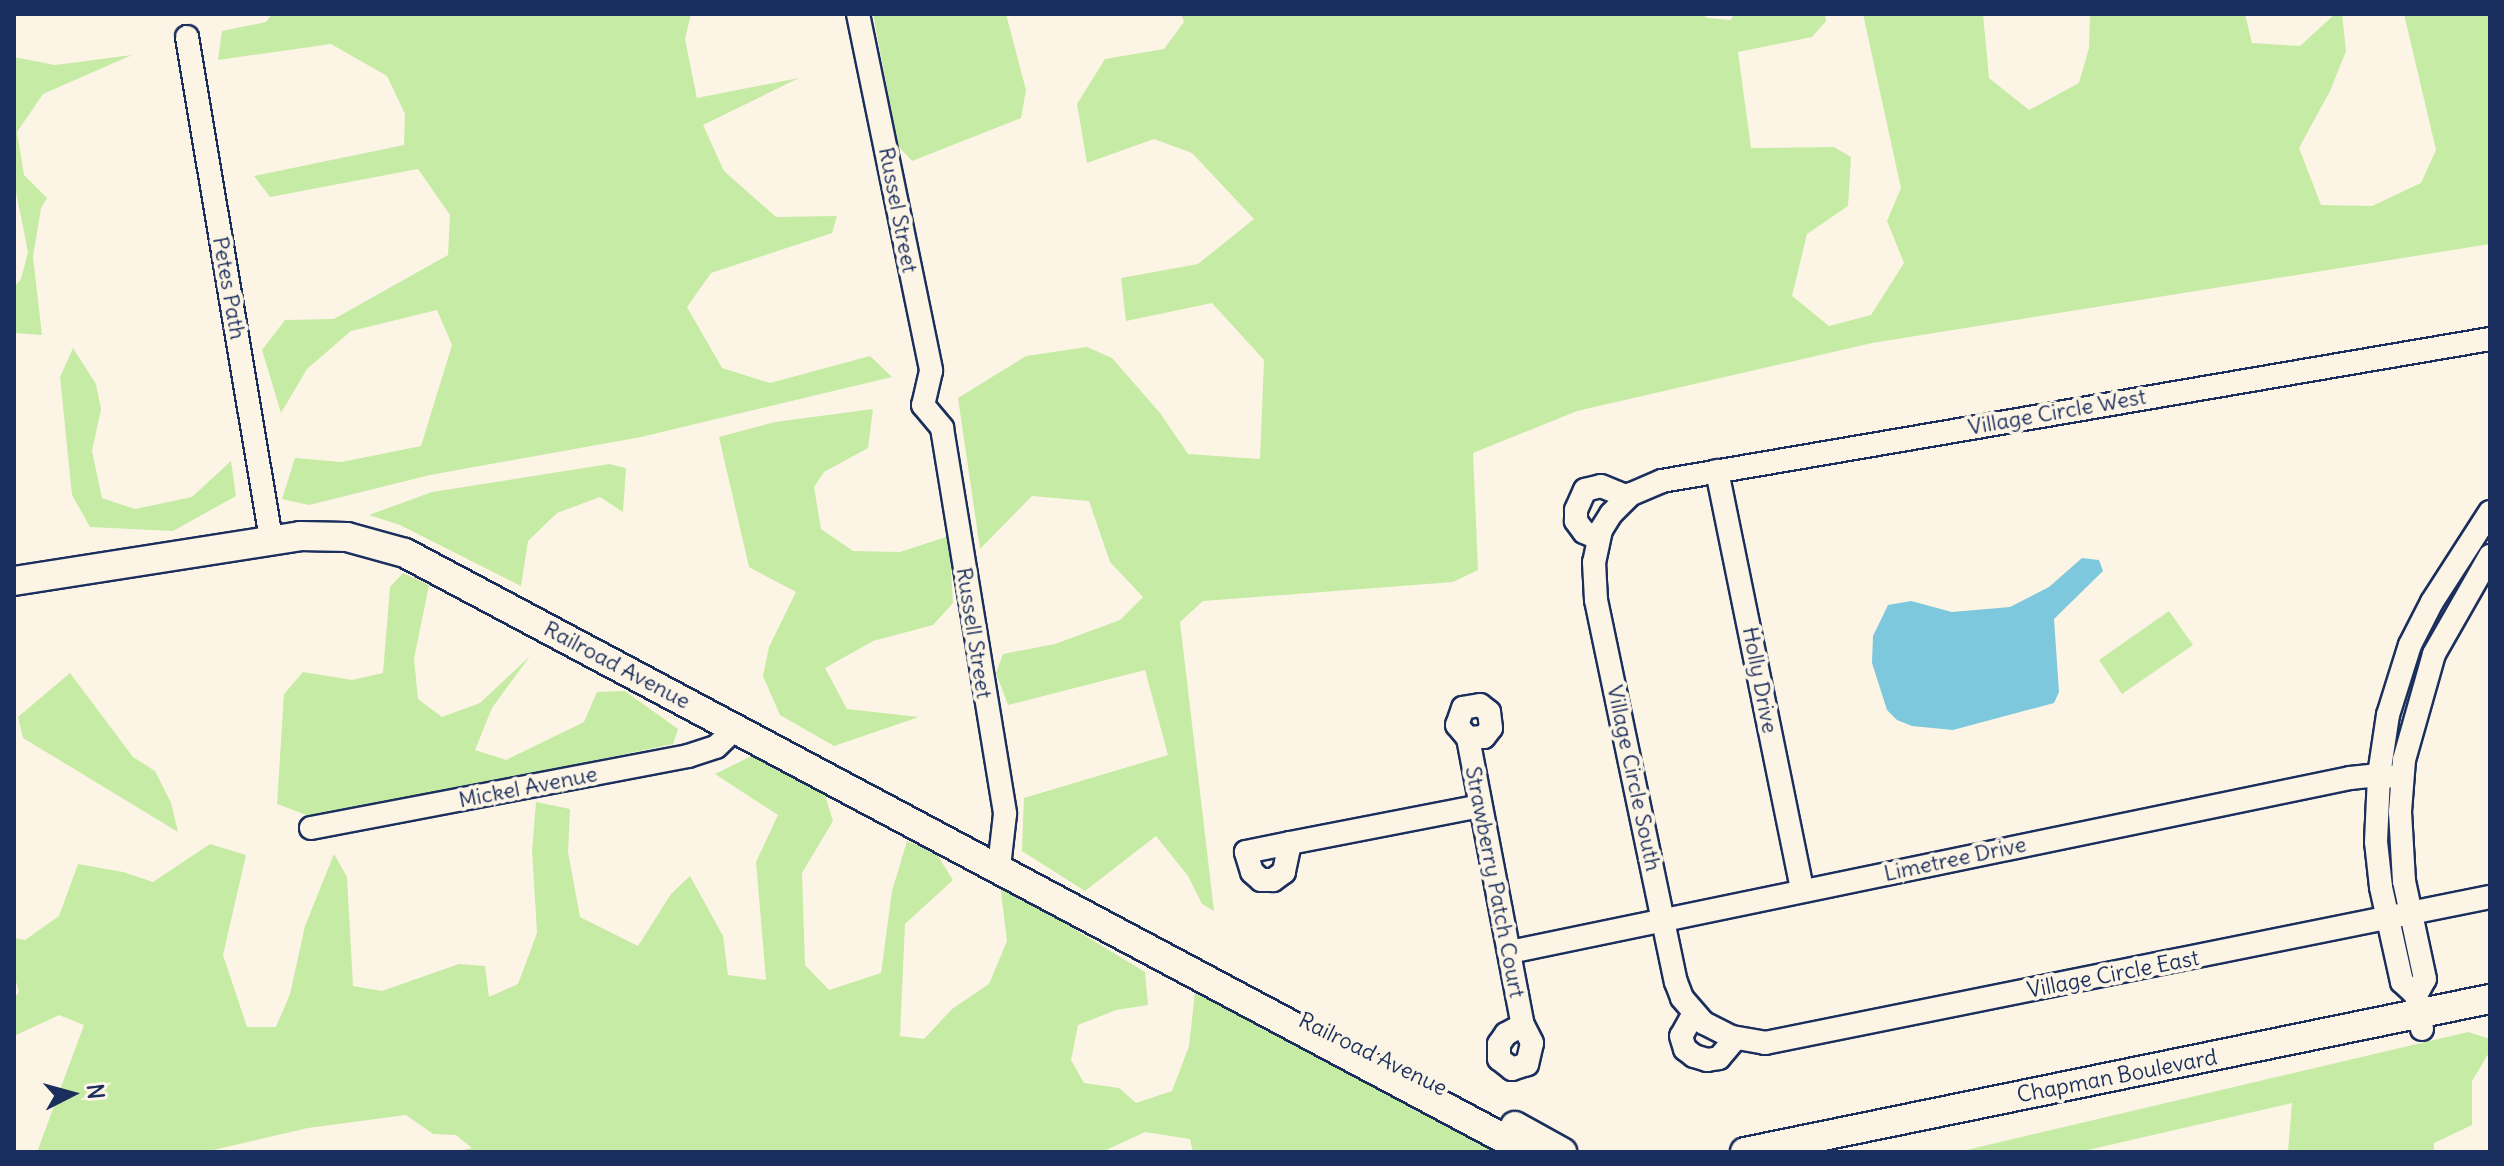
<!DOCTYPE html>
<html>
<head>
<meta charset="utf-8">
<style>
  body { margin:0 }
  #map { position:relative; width:2504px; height:1166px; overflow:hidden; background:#fcf5e5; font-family:Delius,sans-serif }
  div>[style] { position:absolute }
  .green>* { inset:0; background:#c6eba5 }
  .water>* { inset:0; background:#7ec8de }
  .roads { filter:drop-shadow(2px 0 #1b2f5e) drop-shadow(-2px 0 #1b2f5e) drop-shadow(0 2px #1b2f5e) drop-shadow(0 -2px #1b2f5e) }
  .minor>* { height:22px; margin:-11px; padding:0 11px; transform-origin:11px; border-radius:11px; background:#fcf5e5 }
  .major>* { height:28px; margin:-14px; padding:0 14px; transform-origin:14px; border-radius:14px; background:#fcf5e5 }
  span { translate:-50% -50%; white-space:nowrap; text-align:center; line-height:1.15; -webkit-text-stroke:8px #fcf5e5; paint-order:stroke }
  .street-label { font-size:22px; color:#1b2f5e }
  .frame { position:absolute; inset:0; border:16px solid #1b2f5e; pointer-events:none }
  .north { position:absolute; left:32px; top:1054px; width:80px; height:80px; -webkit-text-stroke:6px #fcf5e5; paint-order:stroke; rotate:84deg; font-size:22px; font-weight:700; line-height:32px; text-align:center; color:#1b2f5e }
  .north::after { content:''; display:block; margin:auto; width:28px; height:36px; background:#1b2f5e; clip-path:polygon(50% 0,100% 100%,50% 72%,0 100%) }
</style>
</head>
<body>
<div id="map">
  <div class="green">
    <div style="clip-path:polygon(272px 14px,691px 14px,685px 39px,697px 98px,799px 78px,703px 125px,724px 171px,776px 217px,837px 216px,832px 233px,711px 273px,687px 307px,722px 368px,770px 383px,870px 356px,892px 377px,641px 437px,430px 475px,309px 505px,282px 499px,295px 458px,342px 462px,421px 446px,452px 345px,437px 310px,351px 331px,307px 369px,281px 413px,262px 350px,285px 320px,334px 319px,448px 255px,450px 215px,418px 169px,270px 197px,254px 176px,404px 145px,405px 114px,387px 76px,331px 44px,218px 60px,222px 31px,266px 22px)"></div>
    <div style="clip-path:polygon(873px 14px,1006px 14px,1026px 90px,1021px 118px,912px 161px,898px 146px)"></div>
    <div style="clip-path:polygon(1181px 14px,1703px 14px,1707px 18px,1730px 20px,1735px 14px,1825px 14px,1826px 21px,1812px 37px,1738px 52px,1751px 148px,1834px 147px,1851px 157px,1848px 206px,1807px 234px,1792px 296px,1829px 326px,1871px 315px,1904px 263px,1887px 221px,1901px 188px,1863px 14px,1983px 14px,1989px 78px,2029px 110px,2079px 83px,2089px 48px,2090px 14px,2245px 14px,2252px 43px,2300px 46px,2335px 14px,2342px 14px,2346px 51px,2330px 91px,2299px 148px,2321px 205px,2372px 206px,2421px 183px,2436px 150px,2404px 14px,2490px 14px,2490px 244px,1872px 343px,1577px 411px,1473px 453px,1478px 570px,1453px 582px,1203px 601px,1180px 622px,1214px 911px,1202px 904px,1188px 876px,1156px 836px,1085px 891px,1022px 851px,1024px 798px,1168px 755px,1145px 670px,1008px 705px,996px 673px,1003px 654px,1055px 644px,1120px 620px,1143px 597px,1110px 562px,1089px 501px,1032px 496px,980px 549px,958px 398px,1026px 356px,1087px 347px,1112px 358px,1160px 413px,1188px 454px,1260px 459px,1264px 360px,1212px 303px,1126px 321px,1121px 278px,1198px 264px,1254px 219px,1192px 153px,1154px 139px,1087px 163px,1077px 104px,1105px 59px,1164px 49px,1184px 22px)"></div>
    <div style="clip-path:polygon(132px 55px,43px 94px,17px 132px,24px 175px,47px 198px,41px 208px,33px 257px,42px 335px,14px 333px,14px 287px,21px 279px,28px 252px,14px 182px,14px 57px,55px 65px)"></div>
    <div style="clip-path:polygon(73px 348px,96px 384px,101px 409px,92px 451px,102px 498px,135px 509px,192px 497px,231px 461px,236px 496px,173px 531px,90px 527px,72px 495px,60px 377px)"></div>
    <div style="clip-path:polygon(873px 409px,868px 448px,824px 472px,814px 487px,821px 529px,853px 551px,900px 552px,949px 536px,953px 603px,933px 625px,873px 641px,825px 668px,847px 709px,919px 717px,834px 746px,780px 715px,763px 676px,769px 647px,796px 592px,749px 567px,719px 437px,775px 422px)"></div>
    <div style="clip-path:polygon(609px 464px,626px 468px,623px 512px,600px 497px,557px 513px,528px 541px,521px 586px,400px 525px,369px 515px,432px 492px)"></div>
    <div style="clip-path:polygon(403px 573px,429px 585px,414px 659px,418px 699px,442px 717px,480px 703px,530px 656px,492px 708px,475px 750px,506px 760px,584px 722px,597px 692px,625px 691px,678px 729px,673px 744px,332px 815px,312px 817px,277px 804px,284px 694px,303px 672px,352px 680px,383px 673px,390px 587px)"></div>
    <div style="clip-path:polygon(2169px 611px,2193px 645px,2122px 694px,2099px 660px)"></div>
    <div style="clip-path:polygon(70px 673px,133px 757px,155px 771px,171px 803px,178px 832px,23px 738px,18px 717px)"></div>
    <div style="clip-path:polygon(756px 754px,823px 789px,833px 821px,802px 873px,805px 965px,829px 990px,881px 973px,892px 891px,907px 841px,936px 853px,953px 880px,905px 924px,900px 1036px,924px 1039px,952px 1009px,989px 984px,1007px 941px,1000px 884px,1145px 972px,1148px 1005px,1116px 1010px,1078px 1025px,1071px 1060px,1084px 1083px,1119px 1088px,1136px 1103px,1172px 1091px,1189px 1046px,1195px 992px,1487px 1146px,1491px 1152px,1193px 1152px,1190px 1139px,1145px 1132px,1102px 1152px,455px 1152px,472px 1148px,456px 1135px,433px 1134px,406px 1115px,308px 1128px,205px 1152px,37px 1152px,84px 1025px,59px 1015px,14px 1036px,14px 998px,19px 992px,14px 975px,14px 938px,25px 940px,59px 916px,78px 864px,123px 872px,153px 882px,210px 844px,246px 855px,223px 955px,247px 1027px,276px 1027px,290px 994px,305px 926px,334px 854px,347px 877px,353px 986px,382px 991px,459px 964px,485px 966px,489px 997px,518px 984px,537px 933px,532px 851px,536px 802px,570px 809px,568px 852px,580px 917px,638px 946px,671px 894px,690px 876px,723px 936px,728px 975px,766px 980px,756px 862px,778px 815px,715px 774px)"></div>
    <div style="clip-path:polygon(2468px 1032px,2490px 1039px,2490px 1051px,2472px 1081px,2472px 1125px,2434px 1143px,2434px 1152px,2288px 1152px,2292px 1103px,2079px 1152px,1958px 1152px)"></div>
  </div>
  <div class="water">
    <div style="clip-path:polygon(2082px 558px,2099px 560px,2103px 571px,2054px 619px,2059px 692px,2054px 703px,1953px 730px,1912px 726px,1897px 720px,1887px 710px,1872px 663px,1873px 636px,1888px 605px,1911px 601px,1952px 612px,2010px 607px,2049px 587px)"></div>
  </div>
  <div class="roads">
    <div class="minor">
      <div style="left:858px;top:14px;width:364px;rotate:78.4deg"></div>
      <div style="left:931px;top:371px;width:35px;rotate:103deg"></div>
      <div style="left:923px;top:405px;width:30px;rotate:50deg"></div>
      <div style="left:942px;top:428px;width:391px;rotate:80.7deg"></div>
      <div style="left:1005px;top:814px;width:53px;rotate:96.5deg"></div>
      <div style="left:187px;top:37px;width:509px;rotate:80.5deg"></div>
      <div style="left:2490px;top:339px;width:840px;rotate:170.27deg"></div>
      <div style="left:1662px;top:481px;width:34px;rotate:157deg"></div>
      <div style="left:1631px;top:494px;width:28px;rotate:135deg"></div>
      <div style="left:1611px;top:514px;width:19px;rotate:122deg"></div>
      <div style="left:1601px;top:530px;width:33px;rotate:102deg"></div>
      <div style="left:1594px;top:562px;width:38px;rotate:87deg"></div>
      <div style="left:1596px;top:600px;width:390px;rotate:78.2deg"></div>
      <div style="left:1676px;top:982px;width:17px;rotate:69deg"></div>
      <div style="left:1682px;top:998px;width:33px;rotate:49deg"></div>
      <div style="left:1704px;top:1023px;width:31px;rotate:27deg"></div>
      <div style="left:1732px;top:1037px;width:34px;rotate:10deg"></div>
      <div style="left:1765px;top:1043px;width:740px;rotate:-11.39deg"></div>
      <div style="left:1717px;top:471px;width:428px;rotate:78.5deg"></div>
      <div style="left:1598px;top:538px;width:15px;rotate:-157deg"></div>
      <div style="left:1584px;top:532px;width:14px;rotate:-126deg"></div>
      <div style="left:1576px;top:521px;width:11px;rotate:-90deg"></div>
      <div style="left:1576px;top:510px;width:22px;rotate:-66deg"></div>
      <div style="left:1585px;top:490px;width:16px;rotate:-14deg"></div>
      <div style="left:1601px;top:486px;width:29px;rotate:22deg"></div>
      <div style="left:1468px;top:738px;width:16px;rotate:-4deg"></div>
      <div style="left:1484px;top:737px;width:11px;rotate:-52deg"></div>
      <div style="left:1491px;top:728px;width:16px;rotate:-97deg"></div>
      <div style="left:1489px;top:712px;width:11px;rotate:-142deg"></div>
      <div style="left:1480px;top:705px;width:17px;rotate:170deg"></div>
      <div style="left:1463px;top:708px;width:18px;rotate:109deg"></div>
      <div style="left:1457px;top:725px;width:17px;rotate:50deg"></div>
      <div style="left:1468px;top:738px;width:292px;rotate:79.2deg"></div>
      <div style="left:1523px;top:1025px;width:20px;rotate:63deg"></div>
      <div style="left:1532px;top:1043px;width:22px;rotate:103deg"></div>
      <div style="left:1527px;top:1064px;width:16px;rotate:162deg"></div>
      <div style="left:1512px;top:1069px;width:16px;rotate:-142deg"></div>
      <div style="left:1499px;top:1059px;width:15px;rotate:-90deg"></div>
      <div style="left:1499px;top:1044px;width:12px;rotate:-55deg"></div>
      <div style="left:1506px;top:1034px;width:19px;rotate:-28deg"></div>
      <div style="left:311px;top:828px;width:384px;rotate:-10.8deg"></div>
      <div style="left:688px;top:756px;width:29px;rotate:-18deg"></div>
      <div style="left:716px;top:747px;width:28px;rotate:-44deg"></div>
      <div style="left:1290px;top:843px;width:30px;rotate:102deg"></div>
      <div style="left:1284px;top:872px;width:14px;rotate:144deg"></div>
      <div style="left:1273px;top:880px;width:12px;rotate:180deg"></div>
      <div style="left:1261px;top:880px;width:12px;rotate:-138deg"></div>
      <div style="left:1252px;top:872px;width:21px;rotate:-107deg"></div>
      <div style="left:1246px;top:852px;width:45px;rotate:-11.6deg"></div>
      <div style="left:1290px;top:843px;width:194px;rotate:-11deg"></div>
      <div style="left:1510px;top:952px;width:858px;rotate:-11.7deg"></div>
      <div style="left:2350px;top:778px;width:29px;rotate:-6deg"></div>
      <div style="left:2379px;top:775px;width:23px;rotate:7deg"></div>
      <div style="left:2416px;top:995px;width:18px;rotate:-61deg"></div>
      <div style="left:2425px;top:979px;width:100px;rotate:-102.1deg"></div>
      <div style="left:2404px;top:881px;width:69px;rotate:-93.3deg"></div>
      <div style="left:2400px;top:812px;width:52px;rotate:-85.6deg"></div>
      <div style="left:2404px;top:760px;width:110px;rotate:-74.2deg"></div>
      <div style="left:2434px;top:654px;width:113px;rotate:-60.3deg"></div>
      <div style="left:1694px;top:1013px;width:26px;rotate:119deg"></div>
      <div style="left:1681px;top:1036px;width:14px;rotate:73deg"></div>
      <div style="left:1685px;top:1049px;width:11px;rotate:38deg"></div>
      <div style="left:1694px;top:1056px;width:14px;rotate:17deg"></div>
      <div style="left:1707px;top:1060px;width:12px;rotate:-9deg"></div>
      <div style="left:1719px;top:1058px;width:26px;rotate:-50deg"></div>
      <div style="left:2422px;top:1029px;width:35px;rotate:-100deg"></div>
      <div style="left:2416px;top:995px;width:19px;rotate:-137deg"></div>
      <div style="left:2402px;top:982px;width:97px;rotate:-102.5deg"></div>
      <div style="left:2381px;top:887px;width:45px;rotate:-96.3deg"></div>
      <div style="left:2376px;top:842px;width:67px;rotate:-87.4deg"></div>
      <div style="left:2379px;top:775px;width:61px;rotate:-81.5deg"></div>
      <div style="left:2388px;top:715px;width:73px;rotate:-72.6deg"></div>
      <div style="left:2410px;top:645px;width:48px;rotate:-62.9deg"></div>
      <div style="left:2432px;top:602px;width:107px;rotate:-57.2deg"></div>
    </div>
    <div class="major">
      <div style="left:14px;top:581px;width:290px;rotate:-8.9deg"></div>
      <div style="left:300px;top:536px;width:47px;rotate:1.2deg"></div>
      <div style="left:347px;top:537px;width:60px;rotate:15.4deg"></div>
      <div style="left:405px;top:553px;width:1274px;rotate:28.05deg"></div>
      <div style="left:1515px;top:1126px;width:54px;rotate:29deg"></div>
      <div style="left:1745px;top:1152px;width:761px;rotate:-11.61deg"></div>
    </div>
  </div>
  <div class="street-label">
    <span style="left:898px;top:210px;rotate:79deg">Russel Street</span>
    <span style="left:229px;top:288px;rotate:80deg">Petes Path</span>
    <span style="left:2057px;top:412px;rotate:-10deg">Village Circle West</span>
    <span style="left:974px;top:633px;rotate:81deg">Russell Street</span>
    <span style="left:617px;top:665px;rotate:28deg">Railroad Avenue</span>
    <span style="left:1760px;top:680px;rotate:79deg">Holly Drive</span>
    <span style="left:1634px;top:778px;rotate:78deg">Village Circle South</span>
    <span style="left:528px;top:787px;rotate:-11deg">Mickel Avenue</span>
    <span style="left:1955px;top:859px;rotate:-12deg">Limetree Drive</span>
    <span style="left:1495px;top:882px;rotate:79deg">Strawberry Patch Court</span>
    <span style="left:2113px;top:974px;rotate:-11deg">Village Circle East</span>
    <span style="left:1373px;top:1054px;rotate:26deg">Railroad Avenue</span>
    <span style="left:2117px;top:1076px;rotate:-11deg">Chapman Boulevard</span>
  </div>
  <div class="frame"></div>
  <div class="north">N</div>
</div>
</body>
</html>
